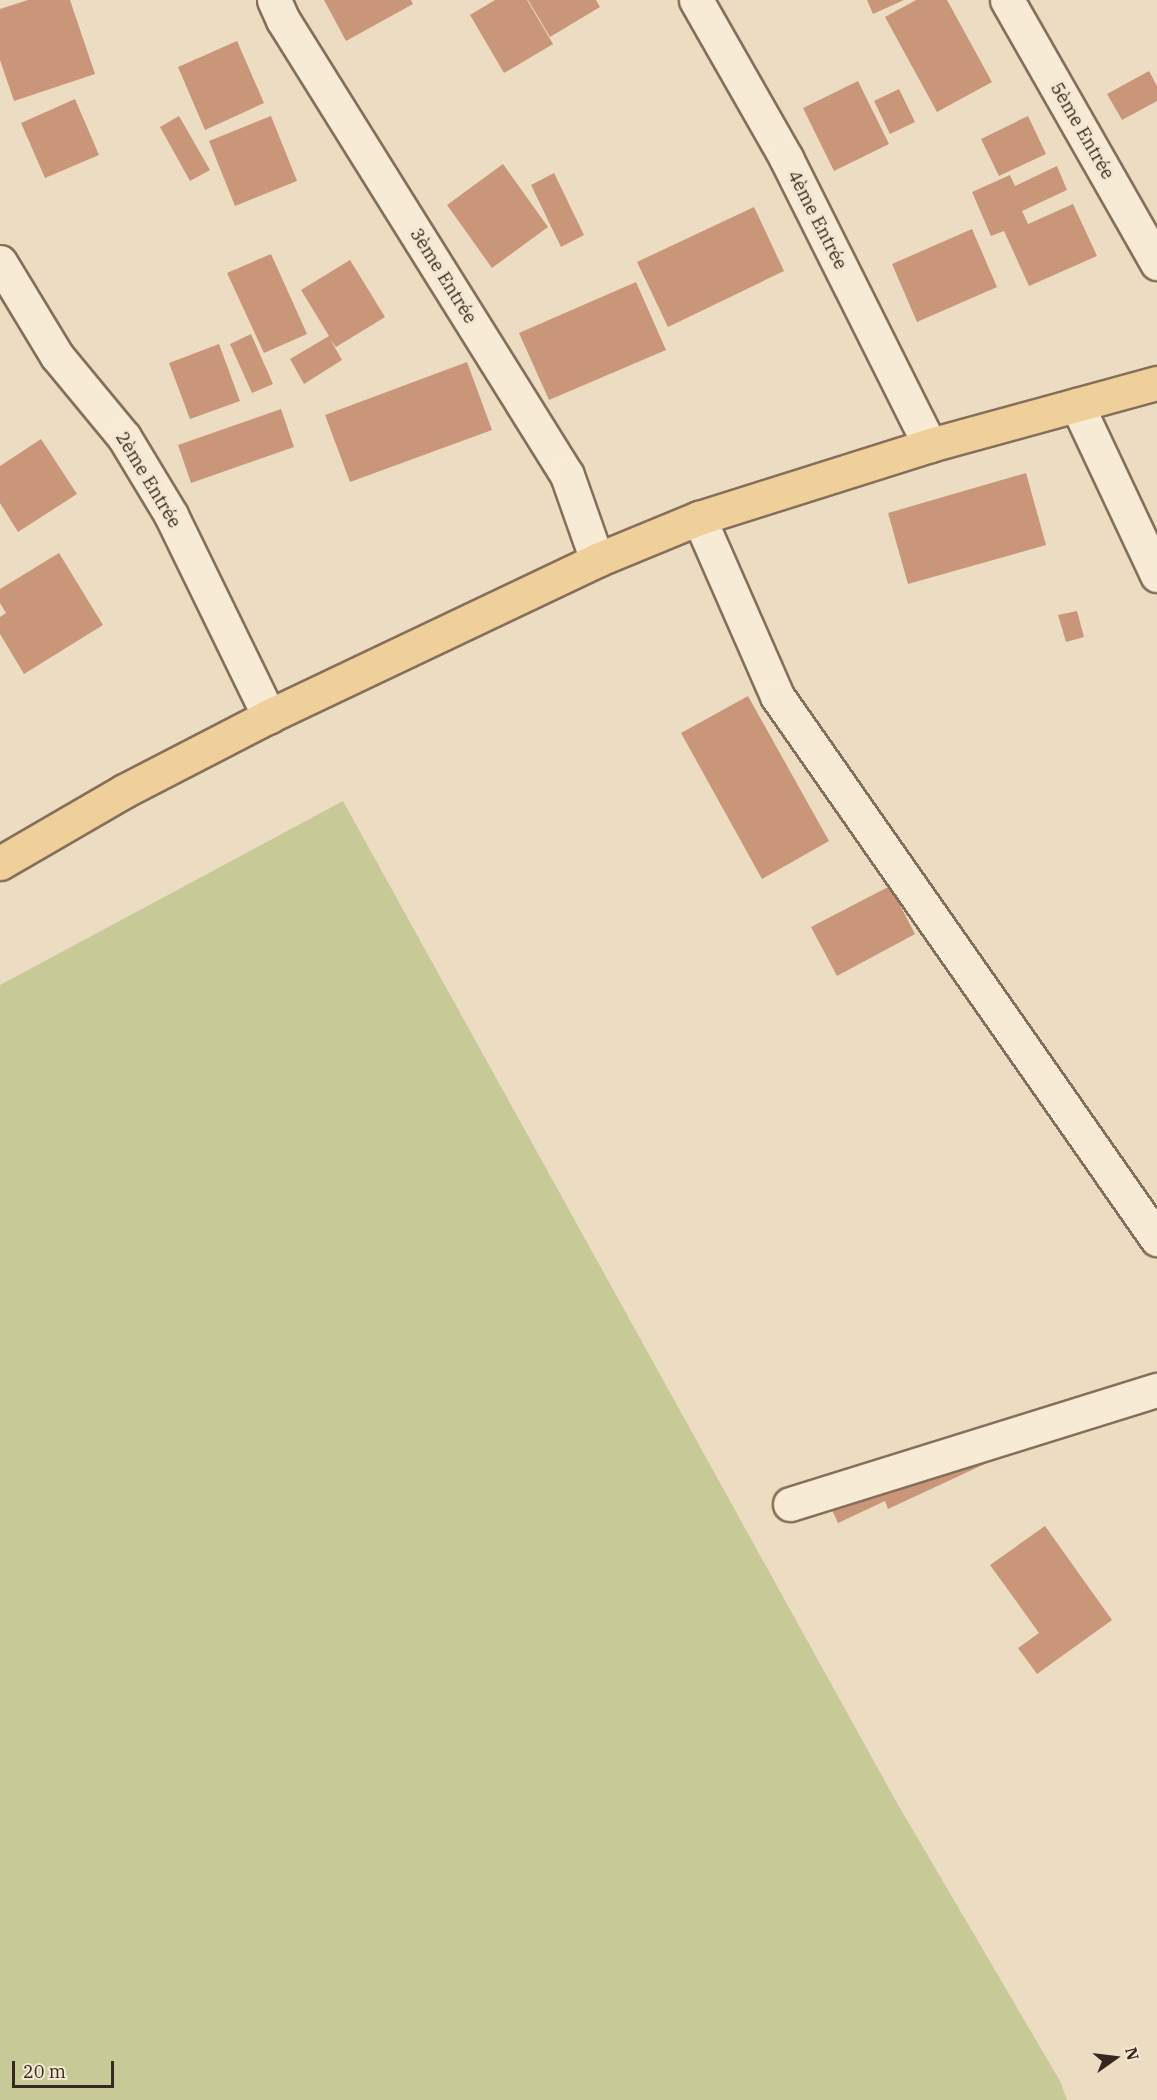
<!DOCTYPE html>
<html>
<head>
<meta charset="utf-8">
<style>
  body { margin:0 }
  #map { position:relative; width:1157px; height:2100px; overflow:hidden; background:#ecddc2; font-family:"IBM Plex Serif",serif }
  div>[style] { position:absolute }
  .green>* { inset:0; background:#c7ca97 }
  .building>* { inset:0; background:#c99679 }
  .roads { filter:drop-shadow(2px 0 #866f5a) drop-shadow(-2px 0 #866f5a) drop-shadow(0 2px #866f5a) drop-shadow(0 -2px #866f5a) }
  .minor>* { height:33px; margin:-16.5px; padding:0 16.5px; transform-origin:16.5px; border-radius:16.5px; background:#f8ebd5 }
  .major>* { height:33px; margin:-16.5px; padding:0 16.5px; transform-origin:16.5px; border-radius:16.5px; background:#efd09b }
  span { translate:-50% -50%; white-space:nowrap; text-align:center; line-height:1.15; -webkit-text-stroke:6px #f4e8d2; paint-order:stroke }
  .street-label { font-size:18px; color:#36281e }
  .north { position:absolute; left:1085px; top:2028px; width:60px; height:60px; -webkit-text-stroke:4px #f4e8d2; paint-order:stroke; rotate:76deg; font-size:16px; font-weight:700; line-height:24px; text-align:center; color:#36281e }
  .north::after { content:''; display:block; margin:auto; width:21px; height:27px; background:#36281e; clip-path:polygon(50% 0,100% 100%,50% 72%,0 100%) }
  .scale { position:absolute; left:12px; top:2061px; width:102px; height:27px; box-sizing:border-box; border:3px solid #36281e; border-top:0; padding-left:8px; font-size:18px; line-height:21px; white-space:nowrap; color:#36281e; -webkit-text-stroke:4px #f4e8d2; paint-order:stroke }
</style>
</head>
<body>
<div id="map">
  <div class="green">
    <div style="clip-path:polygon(343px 801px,897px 1803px,1060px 2081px,1067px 2100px,0 2100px,0 985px)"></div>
  </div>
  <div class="building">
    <div style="clip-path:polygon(28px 0,70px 0,95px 74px,14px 101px,0 60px,0 9px)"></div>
    <div style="clip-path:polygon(324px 0,411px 0,413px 4px,346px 41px)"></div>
    <div style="clip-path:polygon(495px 0,527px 0,553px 44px,504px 73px,470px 15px)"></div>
    <div style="clip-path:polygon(528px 0,596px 0,600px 7px,550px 37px)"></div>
    <div style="clip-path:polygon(867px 0,904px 0,873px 14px)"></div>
    <div style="clip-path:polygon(916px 0,947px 0,992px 82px,937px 112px,885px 17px)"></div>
    <div style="clip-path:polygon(237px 41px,264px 103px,205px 130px,178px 67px)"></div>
    <div style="clip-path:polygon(1149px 71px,1157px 86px,1157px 101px,1122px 120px,1107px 94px)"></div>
    <div style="clip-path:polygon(858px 81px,889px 144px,834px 171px,803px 108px)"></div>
    <div style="clip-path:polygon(899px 89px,915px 122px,890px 134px,874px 101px)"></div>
    <div style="clip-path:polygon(75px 99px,99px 155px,45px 178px,21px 123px)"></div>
    <div style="clip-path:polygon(179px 116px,210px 170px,190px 181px,160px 127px)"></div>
    <div style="clip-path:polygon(271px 116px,297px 181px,235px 206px,209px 141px)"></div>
    <div style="clip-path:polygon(1028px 116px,1046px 154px,999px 176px,981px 139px)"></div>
    <div style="clip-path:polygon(503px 164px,548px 227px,492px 268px,447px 205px)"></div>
    <div style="clip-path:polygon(1057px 166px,1067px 190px,1022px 211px,1028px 224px,1073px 204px,1097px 256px,1029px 286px,1004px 231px,991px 236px,972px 192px,1010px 175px,1015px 186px)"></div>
    <div style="clip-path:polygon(554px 173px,584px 235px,561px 247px,531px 185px)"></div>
    <div style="clip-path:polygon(754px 207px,784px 271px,668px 327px,637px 262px)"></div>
    <div style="clip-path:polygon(972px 229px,997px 287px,917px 322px,892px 264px)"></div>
    <div style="clip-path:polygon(271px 254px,307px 334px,264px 353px,227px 273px)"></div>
    <div style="clip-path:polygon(350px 260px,385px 317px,336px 347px,330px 339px,342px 360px,304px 384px,290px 359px,329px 336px,301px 290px)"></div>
    <div style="clip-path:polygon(636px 282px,666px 350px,549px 400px,519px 333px)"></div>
    <div style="clip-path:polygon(251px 334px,273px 384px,252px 393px,230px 344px)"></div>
    <div style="clip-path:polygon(219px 344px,240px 401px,190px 419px,169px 363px)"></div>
    <div style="clip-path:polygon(467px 362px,492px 430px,350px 482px,325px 415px)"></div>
    <div style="clip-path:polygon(281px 409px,294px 447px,191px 483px,178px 445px)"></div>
    <div style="clip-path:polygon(41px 439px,77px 494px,18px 532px,0 503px,0 466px)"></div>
    <div style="clip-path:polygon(1026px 473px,1046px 545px,908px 584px,888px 513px)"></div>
    <div style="clip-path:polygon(59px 553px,103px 625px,24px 674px,0 634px,0 617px,6px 613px,0 603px,0 589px)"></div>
    <div style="clip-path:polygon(1077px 611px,1084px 637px,1066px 642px,1058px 615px)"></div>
    <div style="clip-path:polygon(748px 696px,829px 841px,762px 879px,681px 733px)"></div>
    <div style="clip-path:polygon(890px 886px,915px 934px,837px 976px,811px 927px)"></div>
    <div style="clip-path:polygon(973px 1432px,987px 1463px,888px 1509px,885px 1501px,838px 1523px,827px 1499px)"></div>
    <div style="clip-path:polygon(1045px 1526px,1112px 1620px,1037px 1674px,1018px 1648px,1039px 1633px,990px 1565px)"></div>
  </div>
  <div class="roads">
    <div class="minor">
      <div style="left:274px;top:0;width:22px;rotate:66deg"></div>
      <div style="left:283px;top:20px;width:536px;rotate:58.03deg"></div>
      <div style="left:567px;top:475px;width:90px;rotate:70.6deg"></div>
      <div style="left:696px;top:0;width:182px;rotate:60.3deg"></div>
      <div style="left:786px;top:158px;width:321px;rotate:63.4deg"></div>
      <div style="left:1007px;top:0;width:303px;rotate:60.3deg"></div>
      <div style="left:0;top:262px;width:110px;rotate:58.8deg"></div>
      <div style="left:57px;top:356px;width:105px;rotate:50.4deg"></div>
      <div style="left:124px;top:437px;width:91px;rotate:58.9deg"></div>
      <div style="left:171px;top:515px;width:224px;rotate:64deg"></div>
      <div style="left:1077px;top:405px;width:188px;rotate:64.8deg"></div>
      <div style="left:699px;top:518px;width:194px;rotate:66.3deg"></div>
      <div style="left:777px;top:696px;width:663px;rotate:55.02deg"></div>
      <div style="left:790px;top:1504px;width:384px;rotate:-17.3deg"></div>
    </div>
    <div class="major">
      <div style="left:0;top:863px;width:143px;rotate:-30.1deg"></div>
      <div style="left:124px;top:791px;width:163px;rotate:-27.3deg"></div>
      <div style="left:269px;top:716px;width:363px;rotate:-25.4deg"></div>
      <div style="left:597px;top:560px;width:110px;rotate:-22.4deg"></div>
      <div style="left:699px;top:518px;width:242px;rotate:-17.5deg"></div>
      <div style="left:930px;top:445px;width:235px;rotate:-15.3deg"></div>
    </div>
  </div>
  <div class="street-label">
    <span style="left:1082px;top:131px;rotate:60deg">5ème Entrée</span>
    <span style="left:817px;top:220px;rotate:63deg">4ème Entrée</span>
    <span style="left:443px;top:276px;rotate:58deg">3ème Entrée</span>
    <span style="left:148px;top:480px;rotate:59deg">2ème Entrée</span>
  </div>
  <div class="north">N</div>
  <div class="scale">20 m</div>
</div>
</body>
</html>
